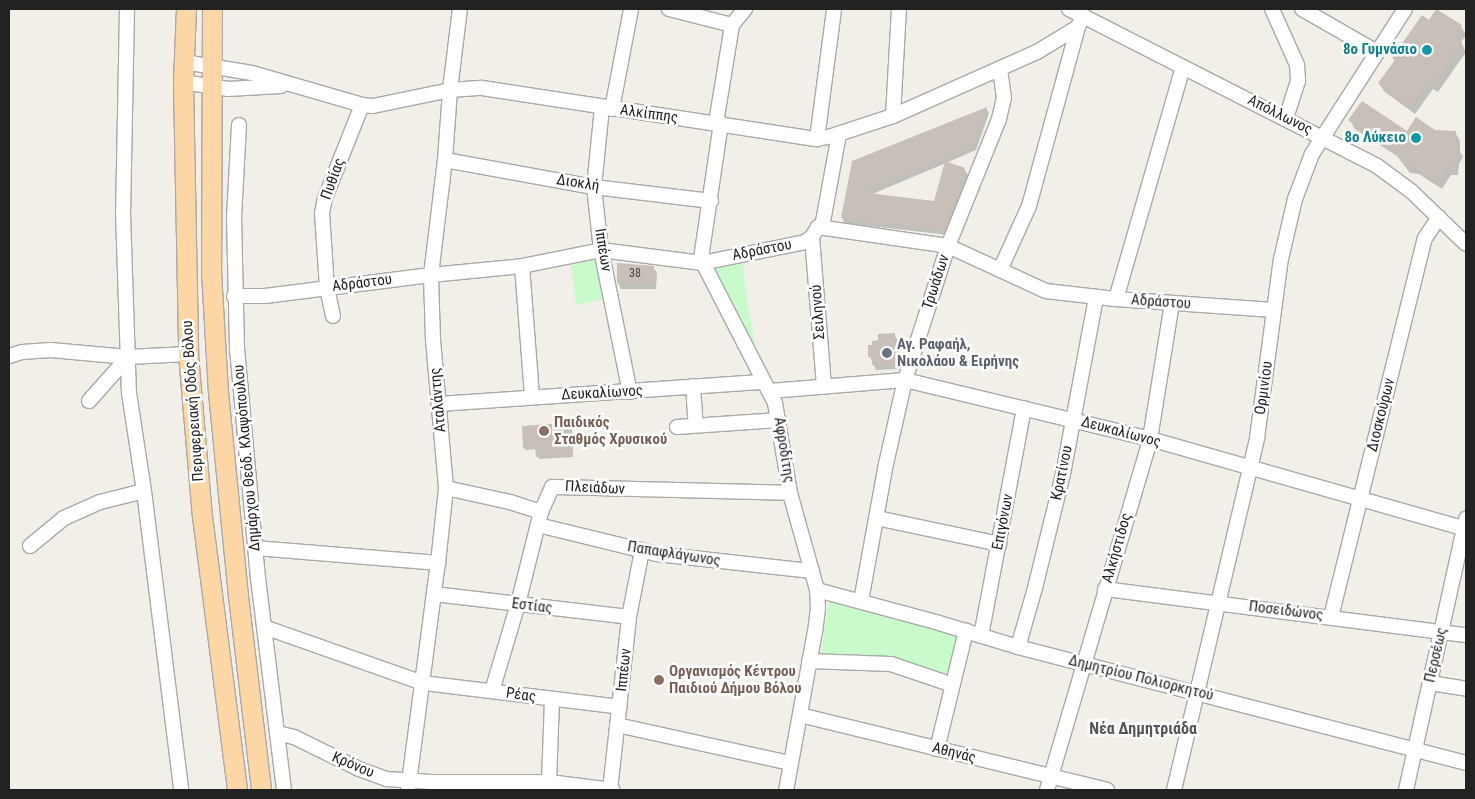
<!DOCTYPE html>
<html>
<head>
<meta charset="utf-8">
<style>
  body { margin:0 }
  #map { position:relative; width:1475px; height:799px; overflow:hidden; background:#f2efe9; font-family:"Roboto Condensed",sans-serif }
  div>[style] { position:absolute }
  .park>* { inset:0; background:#c8facc }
  .shadow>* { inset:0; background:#0003 }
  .building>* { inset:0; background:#c7bfb8 }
  .roads { filter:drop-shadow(1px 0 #a9a9a9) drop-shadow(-1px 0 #a9a9a9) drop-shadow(0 1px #a9a9a9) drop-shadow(0 -1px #a9a9a9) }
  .minor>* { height:14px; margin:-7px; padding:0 7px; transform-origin:7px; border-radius:7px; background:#fff }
  .major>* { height:19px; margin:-9.5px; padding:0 9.5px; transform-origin:9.5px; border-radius:9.5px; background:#fcd6a4 }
  .dots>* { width:14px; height:14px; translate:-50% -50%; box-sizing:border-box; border:2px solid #fff; border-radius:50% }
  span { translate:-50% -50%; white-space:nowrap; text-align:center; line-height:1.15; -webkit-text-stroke:5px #fff; paint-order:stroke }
  .number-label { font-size:12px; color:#4b4948 }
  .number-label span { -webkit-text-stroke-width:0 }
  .culture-label { font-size:15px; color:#0d838f; font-weight:700 }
  .right { translate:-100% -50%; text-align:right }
  .street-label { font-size:15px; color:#222 }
  .worship-label { font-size:15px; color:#5b616d; font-weight:700 }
  .left { translate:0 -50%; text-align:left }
  .education-label { font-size:15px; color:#785e54; font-weight:700 }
  .neighbourhood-label { font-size:16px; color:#555; font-weight:700 }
  .frame { position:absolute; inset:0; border:10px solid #222; pointer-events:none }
</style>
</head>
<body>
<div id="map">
  <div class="park">
    <div style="clip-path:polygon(598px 258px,605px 299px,576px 305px,571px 264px)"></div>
    <div style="clip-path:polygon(743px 261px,746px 294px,755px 343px,752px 343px,713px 265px)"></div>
    <div style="clip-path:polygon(829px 599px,959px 633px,948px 676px,886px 658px,821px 653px)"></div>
  </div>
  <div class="shadow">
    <div style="clip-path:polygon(1437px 10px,1461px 26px,1466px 35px,1461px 42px,1466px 52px,1438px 92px,1433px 89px,1415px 114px,1385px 92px,1379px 84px,1395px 61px,1393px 58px,1429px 21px)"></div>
    <div style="clip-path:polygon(evenodd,986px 108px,989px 113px,976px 150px,946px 163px,964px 169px,968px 175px,948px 235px,845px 223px,842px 218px,853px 162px,986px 108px,946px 163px,935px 203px,870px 195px,946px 163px)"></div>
    <div style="clip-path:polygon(1350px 120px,1408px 133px,1455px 132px,1460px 141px,1460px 152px,1463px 157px,1459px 164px,1458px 175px,1451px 175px,1442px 189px,1419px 174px,1410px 173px,1397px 156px,1355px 129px)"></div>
    <div style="clip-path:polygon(653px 267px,657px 273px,656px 289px,621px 289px,618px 283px)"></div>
    <div style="clip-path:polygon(894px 335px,897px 339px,898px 369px,876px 370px,870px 357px,873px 346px)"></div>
    <div style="clip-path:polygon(563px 424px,565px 429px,571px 428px,572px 431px,573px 457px,539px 459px,537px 449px,525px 450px,524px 447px)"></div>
  </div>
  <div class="building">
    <div style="clip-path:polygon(1436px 9px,1462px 25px,1454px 36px,1462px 42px,1433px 84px,1427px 81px,1410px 106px,1378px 83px,1395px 60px,1392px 58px,1422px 15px,1429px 20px)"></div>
    <div style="clip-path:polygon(1362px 101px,1407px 131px,1416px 117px,1435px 130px,1456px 131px,1455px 145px,1459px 147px,1454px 155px,1453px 166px,1446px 166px,1436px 181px,1413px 165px,1403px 164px,1403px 159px,1394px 152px,1395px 150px,1348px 120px)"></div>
    <div style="clip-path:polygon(987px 107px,974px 145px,860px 192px,934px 201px,945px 161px,965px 168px,945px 230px,841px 218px,852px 161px)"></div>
    <div style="clip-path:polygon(617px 263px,654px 266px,654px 284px,617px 283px)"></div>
    <div style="clip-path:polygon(895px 333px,896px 365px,872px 365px,872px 357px,868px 357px,868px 345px,872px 345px,872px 341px,878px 340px,878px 334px)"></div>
    <div style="clip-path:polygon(564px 423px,564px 428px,571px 427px,573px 455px,536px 457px,535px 447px,523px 448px,522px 426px)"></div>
  </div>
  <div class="roads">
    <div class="minor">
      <div style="left:127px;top:9px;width:204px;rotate:91.1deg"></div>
      <div style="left:123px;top:213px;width:180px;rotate:88.1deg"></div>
      <div style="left:129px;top:393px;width:99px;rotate:81.3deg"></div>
      <div style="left:144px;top:491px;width:301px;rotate:82.9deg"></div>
      <div style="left:669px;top:9px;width:65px;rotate:14.3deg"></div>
      <div style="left:1069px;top:9px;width:346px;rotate:27deg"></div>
      <div style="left:1377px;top:166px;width:42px;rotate:36.3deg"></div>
      <div style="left:1411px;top:191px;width:76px;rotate:43.9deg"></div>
      <div style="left:1272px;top:9px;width:61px;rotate:65.9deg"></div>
      <div style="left:1297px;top:65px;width:16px;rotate:86deg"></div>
      <div style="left:1298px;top:81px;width:39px;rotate:108deg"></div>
      <div style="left:1302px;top:9px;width:86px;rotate:29.8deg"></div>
      <div style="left:184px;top:62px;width:69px;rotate:9.2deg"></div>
      <div style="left:252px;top:73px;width:115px;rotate:16.2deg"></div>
      <div style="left:362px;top:105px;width:11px;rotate:5deg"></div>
      <div style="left:373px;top:106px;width:79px;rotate:-11.7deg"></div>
      <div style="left:450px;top:90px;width:32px;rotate:-4deg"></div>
      <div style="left:482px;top:88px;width:339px;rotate:8.7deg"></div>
      <div style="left:817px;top:139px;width:15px;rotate:-11deg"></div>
      <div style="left:832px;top:136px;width:64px;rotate:-18.2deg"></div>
      <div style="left:893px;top:116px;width:158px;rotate:-24deg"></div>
      <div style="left:1037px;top:52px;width:48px;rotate:-31.4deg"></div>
      <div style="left:1078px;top:27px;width:13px;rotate:-67deg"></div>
      <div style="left:183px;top:82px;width:46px;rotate:8.8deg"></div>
      <div style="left:228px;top:89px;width:53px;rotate:-3.2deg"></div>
      <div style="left:602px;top:107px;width:80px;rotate:95.7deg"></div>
      <div style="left:594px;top:187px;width:63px;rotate:83.7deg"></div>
      <div style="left:601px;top:250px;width:145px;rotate:78.5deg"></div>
      <div style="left:612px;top:109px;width:102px;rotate:-79.2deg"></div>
      <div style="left:893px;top:116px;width:107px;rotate:-86.8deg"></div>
      <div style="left:716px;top:123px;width:99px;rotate:-80.7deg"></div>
      <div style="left:732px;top:25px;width:21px;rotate:-51deg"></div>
      <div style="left:721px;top:123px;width:137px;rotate:98.4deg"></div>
      <div style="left:701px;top:259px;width:162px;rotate:62.8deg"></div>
      <div style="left:775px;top:403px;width:91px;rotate:80.5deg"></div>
      <div style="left:790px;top:493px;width:101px;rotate:74.4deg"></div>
      <div style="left:817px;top:590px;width:18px;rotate:87deg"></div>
      <div style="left:818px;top:608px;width:23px;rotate:97deg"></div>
      <div style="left:815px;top:631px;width:162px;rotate:100.3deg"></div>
      <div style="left:239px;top:125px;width:91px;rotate:93.1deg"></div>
      <div style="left:234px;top:216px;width:132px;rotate:88.7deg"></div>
      <div style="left:237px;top:348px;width:231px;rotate:84.8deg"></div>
      <div style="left:258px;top:578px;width:214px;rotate:83deg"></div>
      <div style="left:817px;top:139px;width:131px;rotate:-82.5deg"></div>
      <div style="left:445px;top:160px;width:151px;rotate:10.3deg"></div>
      <div style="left:594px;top:187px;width:118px;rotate:6.8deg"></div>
      <div style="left:822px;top:227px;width:95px;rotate:-79.6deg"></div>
      <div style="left:812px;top:237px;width:150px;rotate:85.4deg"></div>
      <div style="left:522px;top:266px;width:131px;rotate:85.6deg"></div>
      <div style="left:1000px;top:270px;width:70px;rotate:-65.6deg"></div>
      <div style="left:1029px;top:206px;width:186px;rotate:-74.7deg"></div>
      <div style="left:234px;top:296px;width:31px"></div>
      <div style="left:265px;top:296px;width:167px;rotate:-7.2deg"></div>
      <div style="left:431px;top:275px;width:91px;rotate:-5.6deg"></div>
      <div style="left:522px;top:266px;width:81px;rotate:-11.4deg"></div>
      <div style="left:601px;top:250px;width:102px;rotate:7.3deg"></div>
      <div style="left:702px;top:263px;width:105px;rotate:-11.5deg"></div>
      <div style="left:805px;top:242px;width:9px;rotate:-36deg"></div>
      <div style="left:812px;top:237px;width:12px;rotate:-59deg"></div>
      <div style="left:818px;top:227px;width:131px;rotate:8.3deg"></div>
      <div style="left:948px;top:246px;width:108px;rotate:24.7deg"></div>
      <div style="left:1046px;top:291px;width:70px;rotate:6.5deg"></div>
      <div style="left:1116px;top:299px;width:158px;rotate:4deg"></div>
      <div style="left:1116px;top:299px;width:241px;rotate:-73.9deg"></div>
      <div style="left:333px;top:316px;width:29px;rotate:-102deg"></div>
      <div style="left:327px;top:288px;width:75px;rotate:-93.8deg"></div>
      <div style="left:322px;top:213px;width:15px;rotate:-79deg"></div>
      <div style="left:325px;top:198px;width:100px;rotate:-68.3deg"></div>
      <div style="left:9px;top:356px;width:14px;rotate:-17deg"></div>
      <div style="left:22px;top:352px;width:29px;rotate:-4deg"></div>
      <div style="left:51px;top:350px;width:77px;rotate:5.2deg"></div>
      <div style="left:128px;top:357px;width:60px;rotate:-2.9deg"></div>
      <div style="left:693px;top:386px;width:39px;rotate:86deg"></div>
      <div style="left:770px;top:391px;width:135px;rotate:-4.7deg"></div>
      <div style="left:905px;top:380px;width:252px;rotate:13.5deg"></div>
      <div style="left:1150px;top:439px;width:329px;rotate:15.9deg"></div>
      <div style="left:89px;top:401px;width:59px;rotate:-48.4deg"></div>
      <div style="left:439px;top:404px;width:326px;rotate:-3.9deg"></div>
      <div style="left:677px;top:427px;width:102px;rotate:-3.9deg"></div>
      <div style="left:446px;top:488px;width:66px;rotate:12.3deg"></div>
      <div style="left:510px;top:502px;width:33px;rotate:18deg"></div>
      <div style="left:877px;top:518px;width:125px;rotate:12deg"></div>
      <div style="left:538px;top:525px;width:122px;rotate:13.7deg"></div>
      <div style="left:657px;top:554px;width:156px;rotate:6.3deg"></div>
      <div style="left:30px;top:546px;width:44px;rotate:-39.5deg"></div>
      <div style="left:64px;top:518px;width:39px;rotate:-24deg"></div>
      <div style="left:100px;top:502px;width:45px;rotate:-14deg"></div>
      <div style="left:256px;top:548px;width:183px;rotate:4.7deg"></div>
      <div style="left:1105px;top:589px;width:364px;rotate:7.3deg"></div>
      <div style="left:817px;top:590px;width:126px;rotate:15.1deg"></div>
      <div style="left:939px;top:623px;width:83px;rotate:16.9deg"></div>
      <div style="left:1018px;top:647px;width:463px;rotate:14.5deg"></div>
      <div style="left:434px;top:594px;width:196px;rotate:6.7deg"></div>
      <div style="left:861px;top:601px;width:139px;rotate:-79.7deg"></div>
      <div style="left:886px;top:464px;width:86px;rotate:-77.3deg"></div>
      <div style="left:905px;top:380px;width:141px;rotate:-72.2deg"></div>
      <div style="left:948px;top:246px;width:137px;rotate:-68.1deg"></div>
      <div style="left:999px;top:119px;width:22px;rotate:-77deg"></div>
      <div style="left:1004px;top:98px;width:29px;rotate:-98deg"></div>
      <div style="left:1331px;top:617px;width:390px;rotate:-76.1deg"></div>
      <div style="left:1425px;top:238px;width:25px;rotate:-56deg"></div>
      <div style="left:264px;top:627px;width:169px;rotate:19.4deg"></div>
      <div style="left:423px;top:683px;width:198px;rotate:6.9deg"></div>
      <div style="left:981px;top:636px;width:232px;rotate:-79.3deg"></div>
      <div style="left:1018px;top:647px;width:61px;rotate:-73.9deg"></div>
      <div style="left:1035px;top:588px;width:117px;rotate:-76.2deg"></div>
      <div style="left:1063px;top:474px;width:180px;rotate:-79.4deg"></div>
      <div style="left:809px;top:661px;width:82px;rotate:2.1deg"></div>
      <div style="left:891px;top:664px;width:65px;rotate:18.7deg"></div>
      <div style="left:1430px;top:683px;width:36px;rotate:9deg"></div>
      <div style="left:492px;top:691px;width:91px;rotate:-73.4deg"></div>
      <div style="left:518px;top:604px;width:95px;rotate:-76deg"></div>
      <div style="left:541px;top:512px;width:27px;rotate:-66deg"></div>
      <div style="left:552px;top:487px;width:238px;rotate:1.4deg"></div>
      <div style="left:800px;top:715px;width:316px;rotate:13.7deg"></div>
      <div style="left:617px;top:725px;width:177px;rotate:12.4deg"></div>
      <div style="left:277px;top:733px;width:17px;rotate:13deg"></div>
      <div style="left:294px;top:737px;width:72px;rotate:26.2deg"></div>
      <div style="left:359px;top:769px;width:30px;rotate:20deg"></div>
      <div style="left:387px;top:779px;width:44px;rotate:3.9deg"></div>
      <div style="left:431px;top:782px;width:118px"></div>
      <div style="left:549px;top:782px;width:64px;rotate:7.1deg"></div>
      <div style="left:937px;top:749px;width:122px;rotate:-76.2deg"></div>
      <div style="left:549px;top:782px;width:83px;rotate:-87.9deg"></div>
      <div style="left:408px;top:790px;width:229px;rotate:-82.5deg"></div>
      <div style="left:438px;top:563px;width:75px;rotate:-83.9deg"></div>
      <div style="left:446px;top:488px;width:149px;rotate:-95deg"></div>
      <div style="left:433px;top:340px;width:65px;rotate:-91.8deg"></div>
      <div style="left:431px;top:275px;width:116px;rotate:-83.1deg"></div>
      <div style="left:445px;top:160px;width:70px;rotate:-85.9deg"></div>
      <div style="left:450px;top:90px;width:82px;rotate:-83deg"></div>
      <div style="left:610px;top:790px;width:174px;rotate:-83.7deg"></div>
      <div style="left:629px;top:617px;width:67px;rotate:-78.9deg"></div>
      <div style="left:1047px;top:790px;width:366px;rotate:-73.6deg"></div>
      <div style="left:1150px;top:439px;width:138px;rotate:-80.8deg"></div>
      <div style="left:1174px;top:790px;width:362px;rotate:-76.7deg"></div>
      <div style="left:1257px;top:438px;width:181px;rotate:-82.4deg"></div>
      <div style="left:1281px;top:259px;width:62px;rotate:-76.9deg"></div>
      <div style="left:1295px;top:199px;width:48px;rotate:-69.3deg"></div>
      <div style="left:1312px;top:154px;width:172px;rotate:-57.3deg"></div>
      <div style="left:1406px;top:790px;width:278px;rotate:-77.5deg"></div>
    </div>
    <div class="major">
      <div style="left:186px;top:9px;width:73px;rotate:92.4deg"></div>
      <div style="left:183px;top:82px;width:272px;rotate:88.9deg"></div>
      <div style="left:188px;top:354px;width:163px;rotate:85.1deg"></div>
      <div style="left:202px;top:516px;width:276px;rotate:82.7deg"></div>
      <div style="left:212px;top:9px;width:262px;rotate:90.2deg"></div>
      <div style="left:211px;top:271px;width:121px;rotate:86.7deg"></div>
      <div style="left:218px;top:392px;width:205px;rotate:84.4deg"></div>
      <div style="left:238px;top:596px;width:195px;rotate:83.2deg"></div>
    </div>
  </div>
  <div class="dots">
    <div style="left:1427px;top:50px;background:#0f9aa8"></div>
    <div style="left:1416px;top:138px;background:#0f9aa8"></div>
    <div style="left:887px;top:353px;background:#6b7280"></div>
    <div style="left:544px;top:431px;background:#8d6e63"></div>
    <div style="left:659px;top:680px;background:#8d6e63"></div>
  </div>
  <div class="number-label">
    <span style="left:635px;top:274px">38</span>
  </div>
  <div class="culture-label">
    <span class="right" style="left:1417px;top:50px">8ο Γυμνάσιο</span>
    <span class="right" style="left:1406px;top:138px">8ο Λύκειο</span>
  </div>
  <div class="street-label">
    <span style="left:649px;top:114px;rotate:8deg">Αλκίππης</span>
    <span style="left:1280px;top:115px;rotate:27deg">Απόλλωνος</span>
    <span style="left:333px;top:179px;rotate:-70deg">Πυθίας</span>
    <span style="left:578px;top:183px;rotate:9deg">Διοκλή</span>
    <span style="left:603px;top:250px;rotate:81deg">Ιππέων</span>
    <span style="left:762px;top:250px;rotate:-11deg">Αδράστου</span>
    <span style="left:936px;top:282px;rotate:-72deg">Τρωάδων</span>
    <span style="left:362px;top:283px;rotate:-7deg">Αδράστου</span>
    <span style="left:1161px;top:302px;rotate:4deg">Αδράστου</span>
    <span style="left:818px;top:312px;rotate:-94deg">Σειληνού</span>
    <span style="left:1264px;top:388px;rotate:-82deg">Ορμινίου</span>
    <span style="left:602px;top:393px;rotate:-3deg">Δευκαλίωνος</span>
    <span style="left:438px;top:400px;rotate:-95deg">Αταλάντης</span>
    <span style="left:193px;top:401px;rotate:-94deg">Περιφερειακή Οδός Βόλου</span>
    <span style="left:1381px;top:415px;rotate:-76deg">Διοσκούρων</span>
    <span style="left:1121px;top:432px;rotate:15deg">Δευκαλίωνος</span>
    <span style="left:784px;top:450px;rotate:81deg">Αφροδίτης</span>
    <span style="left:247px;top:458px;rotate:-95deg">Δημάρχου Θεόδ. Κλαψόπουλου</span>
    <span style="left:1062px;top:473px;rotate:-78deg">Κρατίνου</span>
    <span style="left:595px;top:488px;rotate:3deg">Πλειάδων</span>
    <span style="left:1003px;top:522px;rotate:-79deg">Επιγόνων</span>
    <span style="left:1117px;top:548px;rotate:-74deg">Αλκήστιδος</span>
    <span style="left:674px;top:554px;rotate:9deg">Παπαφλάγωνος</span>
    <span style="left:532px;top:606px;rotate:7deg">Εστίας</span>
    <span style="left:1286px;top:611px;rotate:7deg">Ποσειδώνος</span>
    <span style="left:1436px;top:655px;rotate:-77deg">Περσέως</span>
    <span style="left:624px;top:670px;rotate:-84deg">Ιππέων</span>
    <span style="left:1141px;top:678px;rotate:14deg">Δημητρίου Πολιορκητού</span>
    <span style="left:521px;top:695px;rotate:8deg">Ρέας</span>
    <span style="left:954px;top:753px;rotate:14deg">Αθηνάς</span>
    <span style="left:353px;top:765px;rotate:23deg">Κρόνου</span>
  </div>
  <div class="worship-label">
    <span class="left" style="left:897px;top:353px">Αγ. Ραφαήλ,<br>Νικολάου &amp; Ειρήνης</span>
  </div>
  <div class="education-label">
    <span class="left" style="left:554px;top:431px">Παιδικός<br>Σταθμός Χρυσικού</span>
    <span class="left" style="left:669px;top:680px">Οργανισμός Κέντρου<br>Παιδιού Δήμου Βόλου</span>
  </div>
  <div class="neighbourhood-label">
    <span style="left:1143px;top:729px">Νέα Δημητριάδα</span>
  </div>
  <div class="frame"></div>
</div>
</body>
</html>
